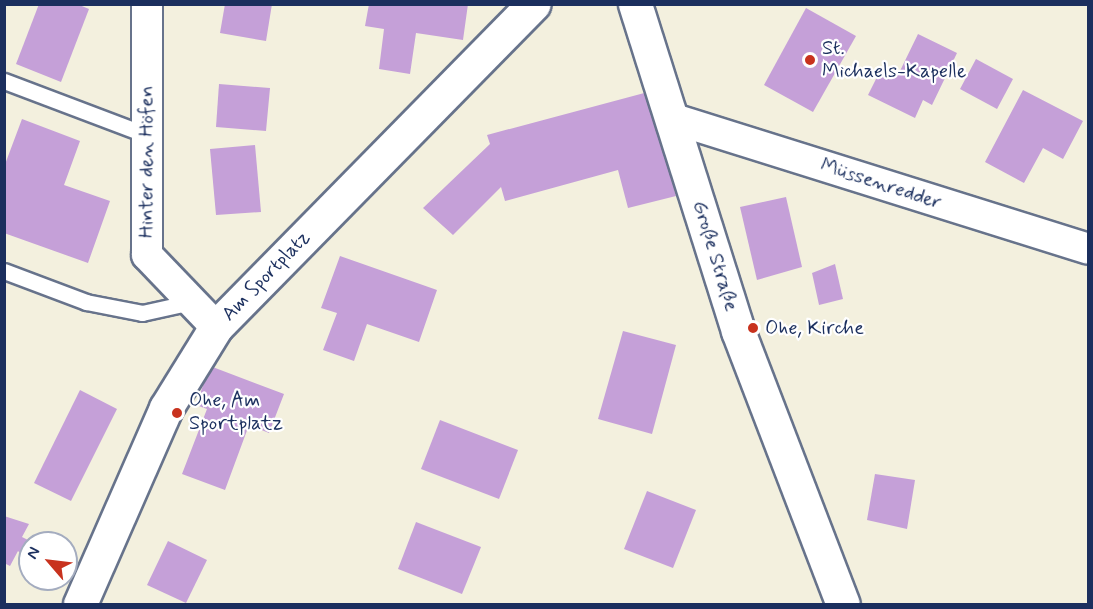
<!DOCTYPE html>
<html>
<head>
<meta charset="utf-8">
<style>
  body { margin:0 }
  #map { position:relative; width:1093px; height:609px; overflow:hidden; background:#f3f0de; font-family:Mynerve,sans-serif }
  div>[style] { position:absolute }
  .building>* { inset:0; background:#c5a0d8 }
  .roads { filter:drop-shadow(2px 0 #67738b) drop-shadow(-2px 0 #67738b) drop-shadow(0 2px #67738b) drop-shadow(0 -2px #67738b) }
  .lane>* { height:15px; margin:-7.5px; padding:0 7.5px; transform-origin:7.5px; border-radius:7.5px; background:#fff }
  .street>* { height:30px; margin:-15px; padding:0 15px; transform-origin:15px; border-radius:15px; background:#fff }
  .secondary>* { height:33px; margin:-16.5px; padding:0 16.5px; transform-origin:16.5px; border-radius:16.5px; background:#fff }
  .dots>* { width:16px; height:16px; translate:-50% -50%; box-sizing:border-box; border:3px solid #fff; border-radius:50% }
  span { translate:-50% -50%; white-space:nowrap; text-align:center; line-height:1.15; -webkit-text-stroke:4.5px #fff; paint-order:stroke }
  .poi-label { font-size:20px; color:#1b2f5e }
  .left { translate:0 -50%; text-align:left }
  .street-label { font-size:20px; color:#1b2f5e }
  .frame { position:absolute; inset:0; border:6px solid #1b2f5e; pointer-events:none }
  .north { position:absolute; left:18px; top:531px; width:60px; height:60px; box-sizing:border-box; background:#fff; border:2px solid #a4acbf; border-radius:50%; rotate:298deg; font-size:16px; font-weight:700; line-height:24px; text-align:center; color:#1b2f5e }
  .north::after { content:''; display:block; margin:auto; width:21px; height:27px; background:#c8321e; clip-path:polygon(50% 0,100% 100%,50% 72%,0 100%) }
</style>
</head>
<body>
<div id="map">
  <div class="building">
    <div style="clip-path:polygon(39px 4px,77px 4px,89px 9px,61px 82px,16px 64px)"></div>
    <div style="clip-path:polygon(225px 4px,272px 4px,266px 41px,220px 33px)"></div>
    <div style="clip-path:polygon(369px 4px,468px 4px,463px 40px,416px 33px,410px 74px,379px 69px,384px 29px,365px 26px)"></div>
    <div style="clip-path:polygon(806px 8px,856px 36px,813px 112px,764px 85px)"></div>
    <div style="clip-path:polygon(918px 34px,957px 53px,932px 105px,923px 100px,915px 118px,868px 95px,883px 65px,899px 73px)"></div>
    <div style="clip-path:polygon(976px 59px,1013px 79px,997px 109px,960px 89px)"></div>
    <div style="clip-path:polygon(219px 84px,270px 88px,266px 131px,216px 127px)"></div>
    <div style="clip-path:polygon(1023px 90px,1083px 121px,1063px 159px,1043px 148px,1024px 183px,985px 162px)"></div>
    <div style="clip-path:polygon(648px 92px,676px 196px,628px 208px,618px 170px,505px 201px,501px 187px,453px 235px,423px 208px,490px 144px,487px 135px)"></div>
    <div style="clip-path:polygon(22px 119px,80px 141px,64px 185px,110px 201px,88px 263px,4px 233px,4px 167px)"></div>
    <div style="clip-path:polygon(255px 145px,261px 212px,216px 215px,210px 149px)"></div>
    <div style="clip-path:polygon(786px 197px,802px 267px,757px 280px,740px 207px)"></div>
    <div style="clip-path:polygon(340px 256px,437px 290px,419px 342px,367px 324px,354px 361px,323px 350px,337px 313px,321px 308px)"></div>
    <div style="clip-path:polygon(835px 264px,843px 299px,819px 305px,812px 273px)"></div>
    <div style="clip-path:polygon(623px 331px,676px 345px,652px 434px,598px 419px)"></div>
    <div style="clip-path:polygon(210px 366px,284px 394px,269px 433px,249px 425px,225px 490px,182px 474px,207px 409px,196px 405px)"></div>
    <div style="clip-path:polygon(80px 390px,117px 409px,71px 501px,34px 483px)"></div>
    <div style="clip-path:polygon(440px 420px,518px 450px,499px 499px,421px 469px)"></div>
    <div style="clip-path:polygon(875px 474px,915px 480px,907px 529px,867px 520px)"></div>
    <div style="clip-path:polygon(647px 491px,696px 510px,673px 568px,624px 549px)"></div>
    <div style="clip-path:polygon(4px 516px,29px 524px,22px 537px,30px 541px,22px 555px,18px 551px,10px 566px,4px 563px)"></div>
    <div style="clip-path:polygon(416px 522px,481px 547px,462px 594px,398px 569px)"></div>
    <div style="clip-path:polygon(168px 541px,207px 560px,186px 603px,147px 585px)"></div>
  </div>
  <div class="roads">
    <div class="lane">
      <div style="left:4px;top:81px;width:153px;rotate:20.7deg"></div>
      <div style="left:4px;top:271px;width:88px;rotate:20.7deg"></div>
      <div style="left:86px;top:302px;width:57px;rotate:11.1deg"></div>
      <div style="left:142px;top:313px;width:51px;rotate:-12.4deg"></div>
    </div>
    <div class="street">
      <div style="left:147px;top:4px;width:251px;rotate:90deg"></div>
      <div style="left:147px;top:255px;width:100px;rotate:46.2deg"></div>
      <div style="left:674px;top:119px;width:434px;rotate:17.4deg"></div>
    </div>
    <div class="secondary">
      <div style="left:635px;top:4px;width:343px;rotate:72.5deg"></div>
      <div style="left:738px;top:331px;width:292px;rotate:69deg"></div>
      <div style="left:80px;top:604px;width:214px;rotate:-66.3deg"></div>
      <div style="left:166px;top:408px;width:95px;rotate:-58.3deg"></div>
      <div style="left:216px;top:327px;width:453px;rotate:-45.5deg"></div>
    </div>
  </div>
  <div class="dots">
    <div style="left:810px;top:60px;background:#c8321e"></div>
    <div style="left:753px;top:328px;background:#c8321e"></div>
    <div style="left:177px;top:413px;background:#c8321e"></div>
  </div>
  <div class="poi-label">
    <span class="left" style="left:822px;top:60px">St.<br>Michaels-Kapelle</span>
    <span class="left" style="left:765px;top:328px">Ohe, Kirche</span>
    <span class="left" style="left:189px;top:412px">Ohe, Am<br>Sportplatz</span>
  </div>
  <div class="street-label">
    <span style="left:147px;top:162px;rotate:-90deg">Hinter den Höfen</span>
    <span style="left:881px;top:184px;rotate:18deg">Müssenredder</span>
    <span style="left:715px;top:256px;rotate:73deg">Große Straße</span>
    <span style="left:266px;top:276px;rotate:-46deg">Am Sportplatz</span>
  </div>
  <div class="frame"></div>
  <div class="north">N</div>
</div>
</body>
</html>
